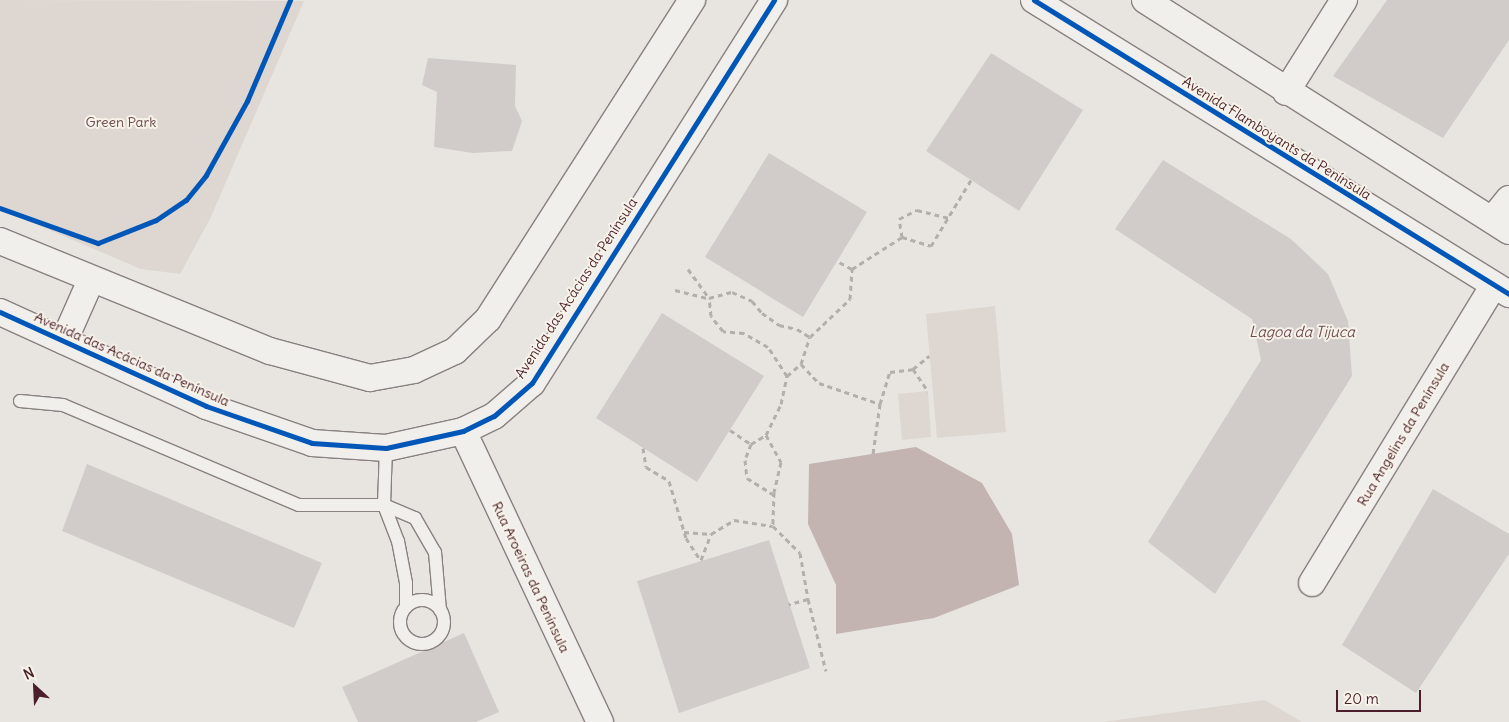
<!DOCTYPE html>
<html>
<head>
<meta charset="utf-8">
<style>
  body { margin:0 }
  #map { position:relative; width:1509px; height:722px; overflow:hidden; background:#e8e5e0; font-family:Delius,sans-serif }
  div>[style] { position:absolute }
  .green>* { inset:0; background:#ded6d0 }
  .water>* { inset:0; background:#c3b4b1 }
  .building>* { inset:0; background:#d1ccc9 }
  .path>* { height:3px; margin-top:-1.5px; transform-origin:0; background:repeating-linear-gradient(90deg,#b4aeac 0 5px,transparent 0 9px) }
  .roads { filter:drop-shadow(1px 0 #898080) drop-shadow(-1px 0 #898080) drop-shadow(0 1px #898080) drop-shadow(0 -1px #898080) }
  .service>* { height:12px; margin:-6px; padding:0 6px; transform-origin:6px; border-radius:6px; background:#f0efeb }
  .service>.ring { margin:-6px; padding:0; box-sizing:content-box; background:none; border:12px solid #f0efeb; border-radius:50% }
  .minor>* { height:26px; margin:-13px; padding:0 13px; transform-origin:13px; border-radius:13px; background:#f0efeb }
  .cycleway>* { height:5px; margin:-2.5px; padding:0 2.5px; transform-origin:2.5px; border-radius:2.5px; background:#0057b8 }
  span { translate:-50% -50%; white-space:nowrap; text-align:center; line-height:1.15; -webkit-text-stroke:4px #f7f3e8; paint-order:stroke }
  .park-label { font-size:14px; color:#6d4a51 }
  .street-label { font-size:14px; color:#4a1f2b }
  .water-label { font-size:15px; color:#6f4c53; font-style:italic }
  .north { position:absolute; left:10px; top:662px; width:50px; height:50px; -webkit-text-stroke:4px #f7f3e8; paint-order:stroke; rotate:335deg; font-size:14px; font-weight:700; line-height:20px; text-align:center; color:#4a1f2b }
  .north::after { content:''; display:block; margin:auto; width:18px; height:22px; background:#4a1f2b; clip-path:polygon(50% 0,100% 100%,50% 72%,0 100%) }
  .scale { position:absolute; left:1336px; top:690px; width:85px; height:22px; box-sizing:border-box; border:2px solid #4a1f2b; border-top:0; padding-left:6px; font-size:15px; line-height:18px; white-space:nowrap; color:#4a1f2b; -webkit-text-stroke:4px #f7f3e8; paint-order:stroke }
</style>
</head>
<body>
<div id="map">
  <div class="green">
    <div style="clip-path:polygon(0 0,304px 1px,210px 219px,180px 274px,141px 269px,0 209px)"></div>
    <div style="clip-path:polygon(995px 306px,1006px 432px,937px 438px,926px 314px)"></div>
    <div style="clip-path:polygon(928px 391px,931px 437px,902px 440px,898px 394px)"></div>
    <div style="clip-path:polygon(1265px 700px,1302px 722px,1103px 722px)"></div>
  </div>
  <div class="water">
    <div style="clip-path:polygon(916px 447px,982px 483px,1012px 534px,1019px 585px,934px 618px,836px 634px,836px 585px,808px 524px,809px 464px)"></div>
  </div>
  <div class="building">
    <div style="clip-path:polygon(1387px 0,1509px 0,1509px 40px,1443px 138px,1333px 76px)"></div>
    <div style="clip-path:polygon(991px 53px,1083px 110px,1019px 211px,926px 151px)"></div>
    <div style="clip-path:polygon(428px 58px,516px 65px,515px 106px,522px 121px,512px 151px,473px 153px,434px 147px,437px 92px,422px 85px)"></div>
    <div style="clip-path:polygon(769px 153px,867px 212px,803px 317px,705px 257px)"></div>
    <div style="clip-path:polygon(1163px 160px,1291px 239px,1328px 274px,1348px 321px,1352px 376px,1215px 594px,1148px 542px,1261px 360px,1252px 319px,1115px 229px)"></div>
    <div style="clip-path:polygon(662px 313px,764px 376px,697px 482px,596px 418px)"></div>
    <div style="clip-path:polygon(87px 464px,322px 563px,294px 628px,62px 531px)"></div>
    <div style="clip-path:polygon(1433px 489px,1509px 534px,1509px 554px,1416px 693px,1342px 645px)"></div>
    <div style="clip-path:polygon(769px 540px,810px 668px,679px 713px,637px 581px)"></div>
    <div style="clip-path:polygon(464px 633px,499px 712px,476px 722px,358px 722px,342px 687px)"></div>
  </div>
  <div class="path">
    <div style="left:902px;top:237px;width:18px;rotate:-99deg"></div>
    <div style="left:899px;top:219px;width:20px;rotate:-27deg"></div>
    <div style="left:917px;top:210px;width:32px;rotate:14deg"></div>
    <div style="left:688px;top:269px;width:36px;rotate:54deg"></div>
    <div style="left:852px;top:269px;width:59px;rotate:-32.6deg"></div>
    <div style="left:902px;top:237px;width:30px;rotate:17deg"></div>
    <div style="left:931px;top:246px;width:77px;rotate:-58.8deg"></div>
    <div style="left:675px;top:290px;width:34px;rotate:14deg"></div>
    <div style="left:801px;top:364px;width:28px;rotate:-72deg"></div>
    <div style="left:810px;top:337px;width:55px;rotate:-43.5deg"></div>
    <div style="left:850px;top:299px;width:30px;rotate:-86deg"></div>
    <div style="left:852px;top:269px;width:17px;rotate:-152deg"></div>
    <div style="left:913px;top:369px;width:21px;rotate:-39deg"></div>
    <div style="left:787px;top:376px;width:35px;rotate:-123deg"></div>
    <div style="left:768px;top:347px;width:28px;rotate:-150deg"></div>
    <div style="left:744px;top:333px;width:21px;rotate:-175deg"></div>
    <div style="left:723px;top:331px;width:19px;rotate:-129deg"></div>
    <div style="left:711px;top:316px;width:18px;rotate:-96deg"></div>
    <div style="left:709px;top:298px;width:24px;rotate:-15deg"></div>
    <div style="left:732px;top:292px;width:22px;rotate:24deg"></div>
    <div style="left:752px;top:301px;width:16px;rotate:50deg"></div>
    <div style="left:762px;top:313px;width:21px;rotate:35deg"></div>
    <div style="left:779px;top:325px;width:18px;rotate:13deg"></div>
    <div style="left:797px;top:329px;width:15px;rotate:32deg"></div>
    <div style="left:880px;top:404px;width:34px;rotate:-73deg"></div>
    <div style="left:890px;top:372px;width:23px;rotate:-7deg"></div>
    <div style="left:913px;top:369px;width:27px;rotate:56deg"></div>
    <div style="left:730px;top:430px;width:25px;rotate:34deg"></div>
    <div style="left:751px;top:444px;width:17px;rotate:-31deg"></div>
    <div style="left:766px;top:435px;width:31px;rotate:61deg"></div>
    <div style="left:781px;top:462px;width:31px;rotate:103deg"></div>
    <div style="left:774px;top:492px;width:34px;rotate:92deg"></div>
    <div style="left:766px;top:435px;width:34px;rotate:-64deg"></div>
    <div style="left:781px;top:404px;width:29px;rotate:-78deg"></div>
    <div style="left:787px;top:376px;width:18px;rotate:-41deg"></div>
    <div style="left:801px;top:364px;width:26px;rotate:47deg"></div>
    <div style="left:819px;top:383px;width:65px;rotate:19deg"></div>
    <div style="left:880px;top:404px;width:50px;rotate:98deg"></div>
    <div style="left:751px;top:444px;width:17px;rotate:111deg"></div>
    <div style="left:745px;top:460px;width:18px;rotate:84deg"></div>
    <div style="left:747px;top:478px;width:32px;rotate:32deg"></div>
    <div style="left:643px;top:448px;width:19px;rotate:81deg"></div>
    <div style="left:646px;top:467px;width:27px;rotate:31deg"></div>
    <div style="left:669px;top:481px;width:59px;rotate:73.4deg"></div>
    <div style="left:686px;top:538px;width:27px;rotate:57deg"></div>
    <div style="left:684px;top:532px;width:27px;rotate:4deg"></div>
    <div style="left:711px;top:534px;width:27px;rotate:-31deg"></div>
    <div style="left:734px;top:520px;width:39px;rotate:9deg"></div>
    <div style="left:773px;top:526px;width:38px;rotate:45deg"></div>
    <div style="left:800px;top:553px;width:47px;rotate:80.1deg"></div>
    <div style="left:808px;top:599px;width:20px;rotate:165deg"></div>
    <div style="left:701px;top:560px;width:28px;rotate:-69deg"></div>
    <div style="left:808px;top:599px;width:74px;rotate:76deg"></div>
  </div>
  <div class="roads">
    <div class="service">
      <div style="left:20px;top:401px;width:43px;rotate:5.3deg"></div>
      <div style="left:63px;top:405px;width:256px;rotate:23deg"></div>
      <div style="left:299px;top:505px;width:85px"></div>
      <div style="left:384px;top:505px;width:34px;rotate:23deg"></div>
      <div style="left:415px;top:518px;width:39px;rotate:60deg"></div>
      <div style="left:435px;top:552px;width:58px;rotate:85.1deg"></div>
      <div style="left:386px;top:448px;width:57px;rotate:92deg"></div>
      <div style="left:384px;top:505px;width:39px;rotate:69deg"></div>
      <div style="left:398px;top:541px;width:43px;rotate:79.2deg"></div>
      <div style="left:406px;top:583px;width:24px;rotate:90deg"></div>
      <div class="ring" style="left:400px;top:600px;width:32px;height:32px"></div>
    </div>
    <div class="minor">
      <div style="left:1034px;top:0;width:559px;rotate:31.76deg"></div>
      <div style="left:1145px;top:0;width:431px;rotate:32.4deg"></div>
      <div style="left:1286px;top:92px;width:109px;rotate:-57.8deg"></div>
      <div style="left:1492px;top:220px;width:27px;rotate:-51deg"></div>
      <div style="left:0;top:241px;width:292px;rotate:22.2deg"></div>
      <div style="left:270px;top:351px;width:104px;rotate:15.1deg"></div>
      <div style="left:370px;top:378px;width:45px;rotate:-10.3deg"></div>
      <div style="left:414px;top:370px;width:45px;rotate:-24.9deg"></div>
      <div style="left:455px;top:351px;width:46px;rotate:-44.1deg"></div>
      <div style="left:488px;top:319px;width:379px;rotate:-57.4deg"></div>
      <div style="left:0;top:312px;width:226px;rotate:24.5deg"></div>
      <div style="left:206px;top:406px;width:112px;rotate:19.2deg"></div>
      <div style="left:312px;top:443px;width:74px;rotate:3.9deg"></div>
      <div style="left:386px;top:448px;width:79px;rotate:-12.4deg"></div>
      <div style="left:463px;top:431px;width:34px;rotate:-26deg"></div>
      <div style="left:494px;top:416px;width:50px;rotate:-41deg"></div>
      <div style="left:532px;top:383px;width:453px;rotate:-57.7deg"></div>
      <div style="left:64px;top:341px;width:67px;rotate:-66.1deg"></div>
      <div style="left:463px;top:431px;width:322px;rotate:64.8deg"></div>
      <div style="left:1312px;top:583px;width:349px;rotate:-58.6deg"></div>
    </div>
  </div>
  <div class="cycleway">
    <div style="left:1034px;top:0;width:559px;rotate:31.76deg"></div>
    <div style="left:0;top:208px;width:104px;rotate:19.7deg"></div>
    <div style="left:98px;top:243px;width:62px;rotate:-21.6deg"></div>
    <div style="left:156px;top:220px;width:36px;rotate:-34deg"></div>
    <div style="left:186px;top:200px;width:32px;rotate:-51deg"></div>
    <div style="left:206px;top:175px;width:85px;rotate:-61deg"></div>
    <div style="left:247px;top:101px;width:110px;rotate:-66.9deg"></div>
    <div style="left:0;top:312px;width:226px;rotate:24.5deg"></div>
    <div style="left:206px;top:406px;width:112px;rotate:19.2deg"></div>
    <div style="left:312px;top:443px;width:74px;rotate:3.9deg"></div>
    <div style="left:386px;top:448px;width:79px;rotate:-12.4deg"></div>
    <div style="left:463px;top:431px;width:34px;rotate:-26deg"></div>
    <div style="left:494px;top:416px;width:50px;rotate:-41deg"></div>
    <div style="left:532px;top:383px;width:453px;rotate:-57.7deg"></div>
  </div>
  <div class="park-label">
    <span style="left:121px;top:122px">Green Park</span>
  </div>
  <div class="street-label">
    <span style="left:1277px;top:138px;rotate:32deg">Avenida Flamboyants da Península</span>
    <span style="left:576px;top:288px;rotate:-57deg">Avenida das Acácias da Península</span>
    <span style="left:132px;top:359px;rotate:24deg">Avenida das Acácias da Península</span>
    <span style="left:1403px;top:434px;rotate:-59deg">Rua Angelins da Península</span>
    <span style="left:531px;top:577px;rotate:65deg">Rua Aroeiras da Península</span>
  </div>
  <div class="water-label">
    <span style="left:1302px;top:332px">Lagoa da Tijuca</span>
  </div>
  <div class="north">N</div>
  <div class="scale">20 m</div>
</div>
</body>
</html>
